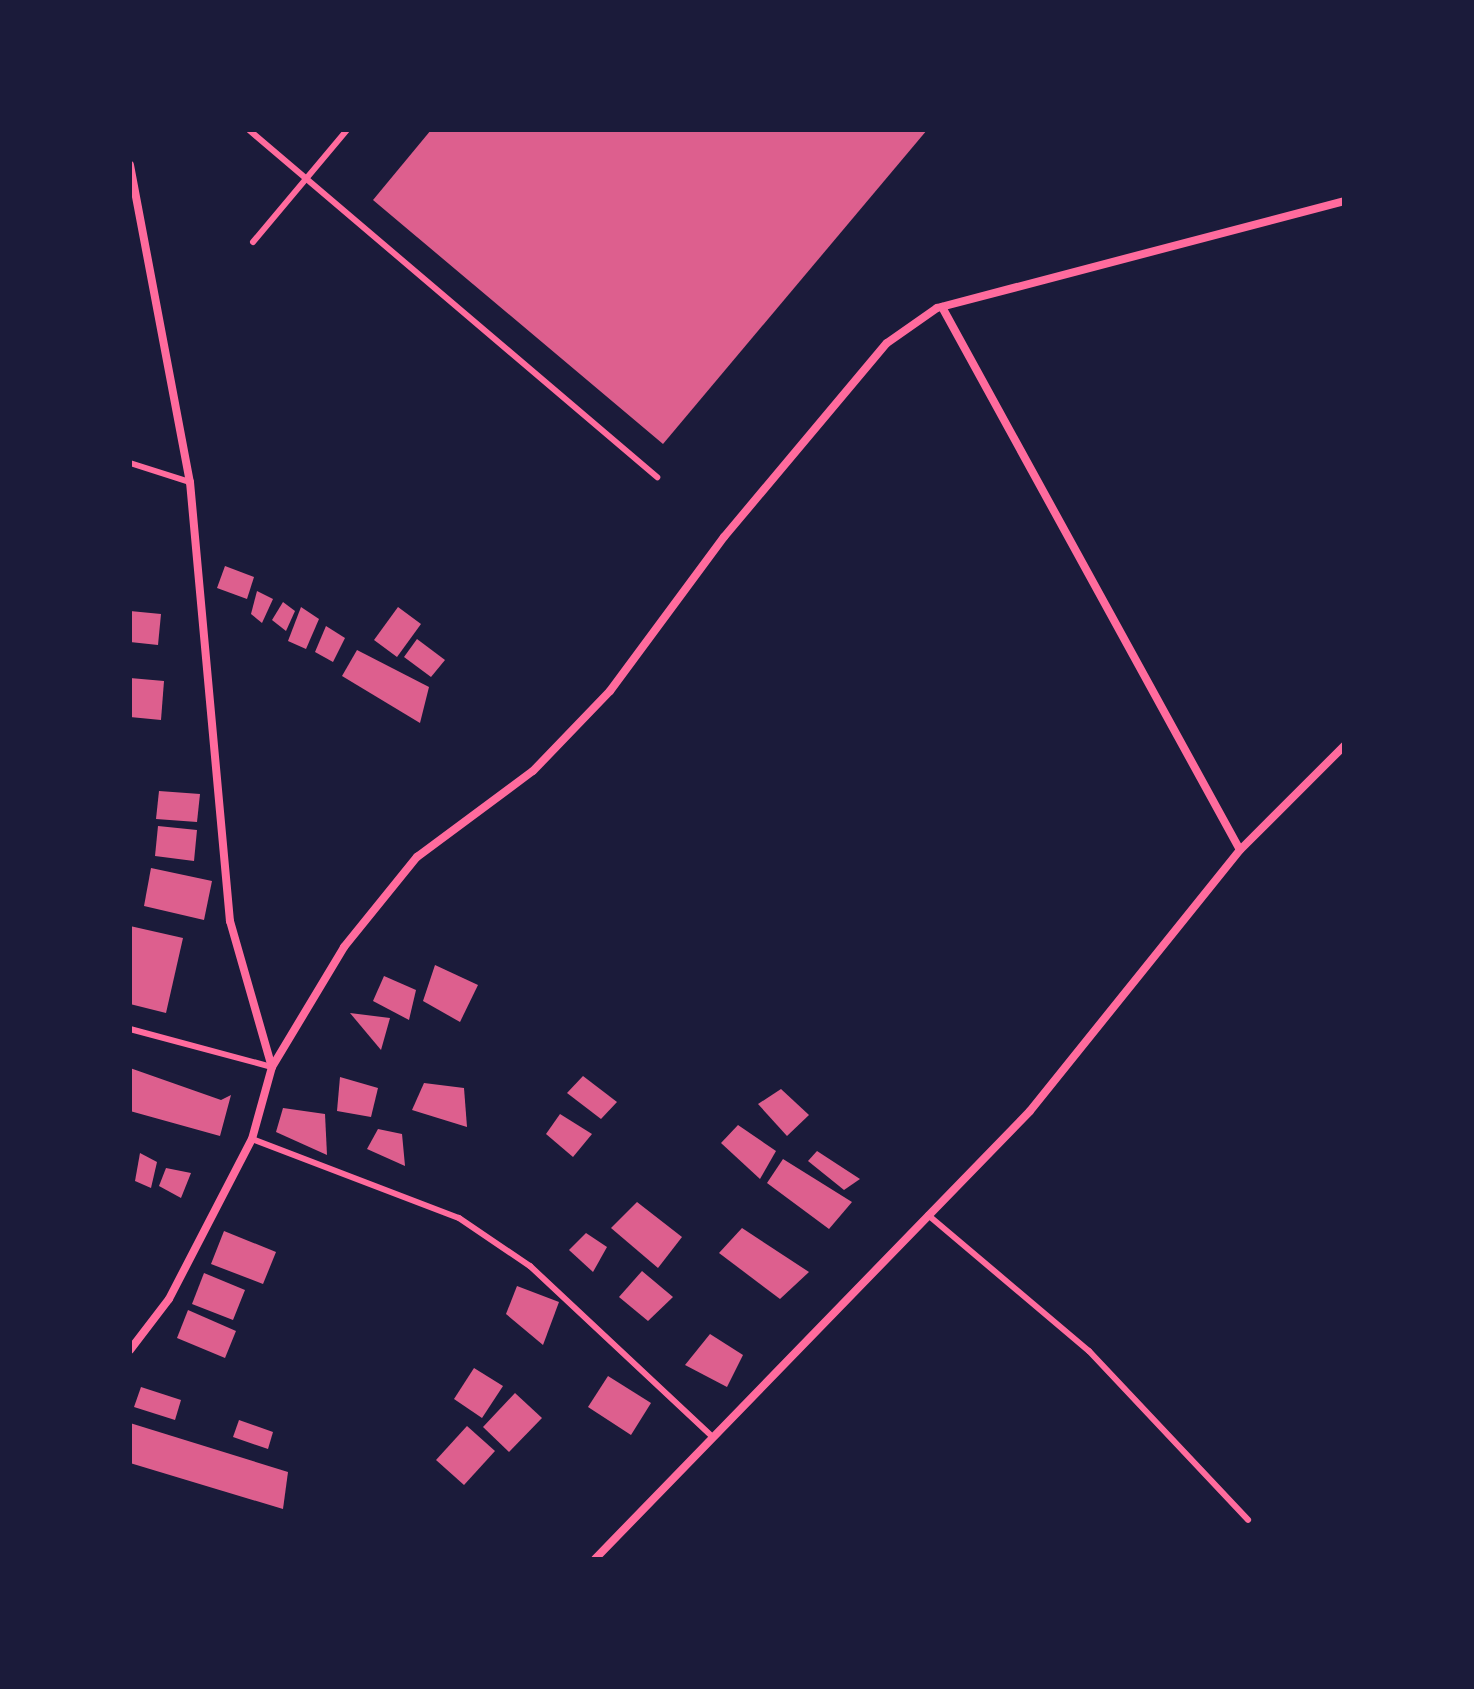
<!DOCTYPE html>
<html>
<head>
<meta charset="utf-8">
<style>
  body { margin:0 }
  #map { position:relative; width:1474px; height:1689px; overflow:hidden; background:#1b1b3a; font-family:Lato,sans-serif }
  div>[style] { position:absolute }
  .building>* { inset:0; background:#dd5f8e }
  .service>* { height:6px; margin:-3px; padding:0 3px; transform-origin:3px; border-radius:3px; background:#ff6b9d }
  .minor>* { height:8px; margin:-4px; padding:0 4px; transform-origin:4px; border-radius:4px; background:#ff6b9d }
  span { translate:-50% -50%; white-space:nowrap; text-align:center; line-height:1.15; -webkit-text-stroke:6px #1b1b3a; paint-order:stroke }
  .frame { position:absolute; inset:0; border:132px solid #1b1b3a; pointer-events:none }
</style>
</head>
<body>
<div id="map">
  <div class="building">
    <div style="clip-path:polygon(431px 130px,927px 130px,663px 444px,373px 200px)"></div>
    <div style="clip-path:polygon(225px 566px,254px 577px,247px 599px,217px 588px)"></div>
    <div style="clip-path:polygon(257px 591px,273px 599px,262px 623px,251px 614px)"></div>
    <div style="clip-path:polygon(283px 602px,295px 611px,286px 631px,272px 620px)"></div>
    <div style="clip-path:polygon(301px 607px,319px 619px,306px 649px,288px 641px)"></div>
    <div style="clip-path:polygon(398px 607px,421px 624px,397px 657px,374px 640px)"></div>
    <div style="clip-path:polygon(130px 611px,161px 614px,158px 645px,130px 642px)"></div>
    <div style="clip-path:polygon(326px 626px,345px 638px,333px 662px,315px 652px)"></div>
    <div style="clip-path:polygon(417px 639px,445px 660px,431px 677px,404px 657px)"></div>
    <div style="clip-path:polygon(357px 650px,429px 687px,420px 723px,342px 676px)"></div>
    <div style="clip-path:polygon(130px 678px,164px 681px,161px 720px,130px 717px)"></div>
    <div style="clip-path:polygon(159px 791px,200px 794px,197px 822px,156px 819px)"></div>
    <div style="clip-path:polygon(158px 826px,197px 830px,194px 861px,155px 856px)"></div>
    <div style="clip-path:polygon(151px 868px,212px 881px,204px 920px,144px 906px)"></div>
    <div style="clip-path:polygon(130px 926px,183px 938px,166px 1013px,130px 1004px)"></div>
    <div style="clip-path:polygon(435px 965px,478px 985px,460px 1022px,423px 1001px)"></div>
    <div style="clip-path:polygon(384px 976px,416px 990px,409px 1020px,373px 1001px)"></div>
    <div style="clip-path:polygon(350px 1013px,390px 1018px,381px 1050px)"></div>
    <div style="clip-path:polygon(130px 1068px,221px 1100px,231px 1095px,220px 1136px,130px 1111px)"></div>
    <div style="clip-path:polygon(583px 1076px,617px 1102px,601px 1119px,567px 1093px)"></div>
    <div style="clip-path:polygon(340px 1077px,378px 1088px,371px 1117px,337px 1111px)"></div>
    <div style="clip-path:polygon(424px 1083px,464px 1088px,467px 1127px,412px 1110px)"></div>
    <div style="clip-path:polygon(781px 1089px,809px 1115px,787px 1136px,758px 1104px)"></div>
    <div style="clip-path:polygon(283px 1108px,325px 1114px,327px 1155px,276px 1132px)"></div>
    <div style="clip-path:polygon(560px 1114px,592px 1134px,573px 1157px,546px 1134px)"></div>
    <div style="clip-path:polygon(738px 1125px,776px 1151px,760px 1179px,721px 1143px)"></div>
    <div style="clip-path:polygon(378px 1129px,402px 1134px,405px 1166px,367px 1149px)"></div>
    <div style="clip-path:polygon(817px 1151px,860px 1179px,844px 1190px,808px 1161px)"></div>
    <div style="clip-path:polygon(140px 1153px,157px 1162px,151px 1188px,135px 1181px)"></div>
    <div style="clip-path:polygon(783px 1159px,852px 1202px,829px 1229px,767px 1183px)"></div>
    <div style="clip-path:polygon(166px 1168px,191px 1173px,181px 1198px,159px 1186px)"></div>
    <div style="clip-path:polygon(637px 1202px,682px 1237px,658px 1268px,611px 1228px)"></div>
    <div style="clip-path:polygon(742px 1228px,809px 1272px,780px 1299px,719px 1253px)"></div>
    <div style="clip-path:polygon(224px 1231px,276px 1252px,263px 1284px,211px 1264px)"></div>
    <div style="clip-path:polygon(586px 1233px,607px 1247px,593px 1272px,569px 1250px)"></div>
    <div style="clip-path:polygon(642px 1271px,673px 1297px,648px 1321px,619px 1297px)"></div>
    <div style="clip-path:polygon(204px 1273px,245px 1290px,233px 1320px,192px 1304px)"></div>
    <div style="clip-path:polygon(517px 1286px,559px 1302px,543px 1345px,506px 1314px)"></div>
    <div style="clip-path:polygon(188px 1310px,236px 1331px,225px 1358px,177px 1338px)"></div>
    <div style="clip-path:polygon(710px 1334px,743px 1355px,727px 1387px,685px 1365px)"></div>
    <div style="clip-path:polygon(474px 1368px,503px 1386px,482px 1418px,454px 1399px)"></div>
    <div style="clip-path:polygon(608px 1376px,651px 1403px,631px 1435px,588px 1407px)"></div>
    <div style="clip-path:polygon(141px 1387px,181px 1400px,175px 1420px,134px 1407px)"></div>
    <div style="clip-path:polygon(515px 1393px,542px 1418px,509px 1452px,483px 1427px)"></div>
    <div style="clip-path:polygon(239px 1420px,273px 1432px,268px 1449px,233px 1437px)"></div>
    <div style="clip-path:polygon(130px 1423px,288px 1472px,283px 1509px,130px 1463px)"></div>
    <div style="clip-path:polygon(467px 1426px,495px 1451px,464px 1485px,436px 1460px)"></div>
  </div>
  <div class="service">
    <div style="left:249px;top:130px;width:536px;rotate:40.38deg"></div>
    <div style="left:253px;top:242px;width:146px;rotate:-50deg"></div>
    <div style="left:130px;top:463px;width:63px;rotate:17.6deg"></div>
    <div style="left:130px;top:1029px;width:147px;rotate:15deg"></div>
    <div style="left:252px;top:1139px;width:222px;rotate:20.9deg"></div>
    <div style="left:459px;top:1218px;width:86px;rotate:34.1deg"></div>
    <div style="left:530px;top:1266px;width:250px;rotate:43.1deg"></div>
    <div style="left:928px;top:1215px;width:211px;rotate:40.2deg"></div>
    <div style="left:1089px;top:1351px;width:232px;rotate:46.7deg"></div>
  </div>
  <div class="minor">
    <div style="left:130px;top:165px;width:323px;rotate:79.3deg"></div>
    <div style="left:190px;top:482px;width:441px;rotate:84.8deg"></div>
    <div style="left:230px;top:921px;width:152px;rotate:74deg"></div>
    <div style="left:942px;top:307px;width:619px;rotate:61.24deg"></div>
    <div style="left:130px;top:1350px;width:64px;rotate:-52.6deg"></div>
    <div style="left:169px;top:1299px;width:180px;rotate:-62.6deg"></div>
    <div style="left:252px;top:1139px;width:75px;rotate:-74.5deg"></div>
    <div style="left:272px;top:1067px;width:140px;rotate:-59deg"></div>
    <div style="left:344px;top:947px;width:116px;rotate:-51deg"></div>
    <div style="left:417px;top:857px;width:144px;rotate:-36.6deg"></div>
    <div style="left:533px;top:771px;width:111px;rotate:-46.1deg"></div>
    <div style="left:610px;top:691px;width:192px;rotate:-53.5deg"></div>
    <div style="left:724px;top:537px;width:253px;rotate:-50deg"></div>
    <div style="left:887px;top:343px;width:61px;rotate:-35deg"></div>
    <div style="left:937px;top:308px;width:421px;rotate:-14.7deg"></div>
    <div style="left:595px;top:1559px;width:624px;rotate:-45.84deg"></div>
    <div style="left:1030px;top:1111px;width:335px;rotate:-51.2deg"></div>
    <div style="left:1240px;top:850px;width:147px;rotate:-45deg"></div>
  </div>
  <div class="frame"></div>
</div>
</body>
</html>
